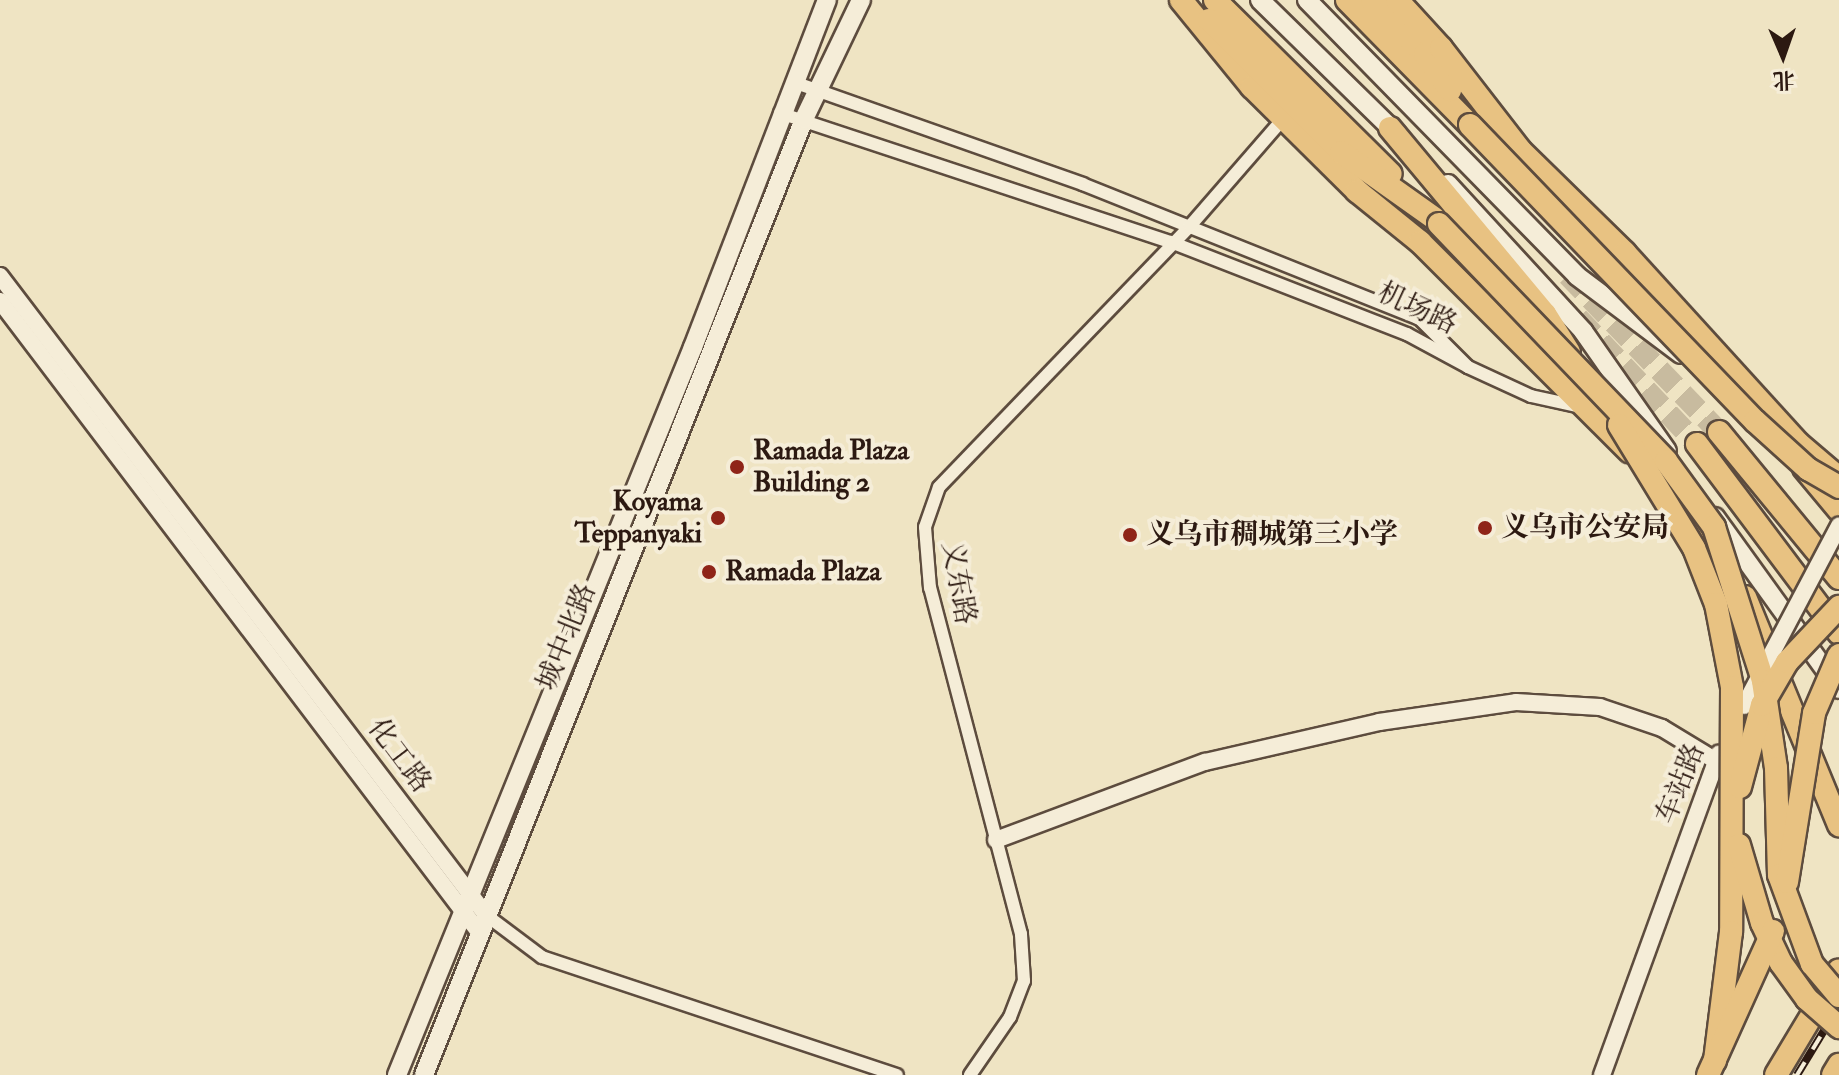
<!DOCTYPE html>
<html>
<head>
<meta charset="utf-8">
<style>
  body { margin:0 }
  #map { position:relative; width:1839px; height:1075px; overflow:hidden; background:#efe4c3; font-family:"IM FELL Double Pica","Noto Serif SC",serif }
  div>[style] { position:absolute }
  .trunk-tunnel>* { height:22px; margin-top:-11px; transform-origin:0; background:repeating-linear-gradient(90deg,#c8bb9f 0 22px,transparent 0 33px) }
  .roads { filter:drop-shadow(2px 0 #5d4c3e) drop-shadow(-2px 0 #5d4c3e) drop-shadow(0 2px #5d4c3e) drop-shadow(0 -2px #5d4c3e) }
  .minor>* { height:12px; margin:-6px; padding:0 6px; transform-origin:6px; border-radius:6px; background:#f5edd8 }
  .tertiary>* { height:16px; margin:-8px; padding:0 8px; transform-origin:8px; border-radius:8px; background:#f5edd8 }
  .secondary>* { height:18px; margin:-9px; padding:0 9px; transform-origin:9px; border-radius:9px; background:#f5edd8 }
  .trunk>* { height:22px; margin:-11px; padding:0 11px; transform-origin:11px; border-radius:11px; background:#e8c282 }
  .rail>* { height:8px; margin-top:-4px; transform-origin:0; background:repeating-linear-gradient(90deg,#f5edd8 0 15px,#2c1911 0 30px); box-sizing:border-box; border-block:2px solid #2c1911 }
  .bridges { filter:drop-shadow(2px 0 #5d4c3e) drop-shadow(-2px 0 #5d4c3e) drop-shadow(0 2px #5d4c3e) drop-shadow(0 -2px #5d4c3e) }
  .tertiary-bridge>* { height:16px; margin:-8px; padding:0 8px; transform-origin:8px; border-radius:8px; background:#f5edd8 }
  .trunk-bridge>* { height:22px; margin:-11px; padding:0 11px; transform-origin:11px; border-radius:11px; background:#e8c282 }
  .dots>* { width:22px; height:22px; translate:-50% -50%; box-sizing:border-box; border:4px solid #f5edd8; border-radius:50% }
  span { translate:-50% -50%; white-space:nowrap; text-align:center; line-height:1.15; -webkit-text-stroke:8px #f5edd8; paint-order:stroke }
  .street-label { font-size:28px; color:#2c1911 }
  .poi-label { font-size:28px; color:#2c1911; font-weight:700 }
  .left { translate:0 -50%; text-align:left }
  .right { translate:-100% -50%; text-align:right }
  .north { position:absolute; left:1743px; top:16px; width:80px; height:80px; -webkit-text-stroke:6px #f5edd8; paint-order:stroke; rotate:178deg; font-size:22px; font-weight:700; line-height:32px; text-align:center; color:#2c1911 }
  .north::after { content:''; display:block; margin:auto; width:28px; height:36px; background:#2c1911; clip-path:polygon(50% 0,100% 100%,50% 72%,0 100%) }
</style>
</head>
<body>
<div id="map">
  <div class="trunk-tunnel">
    <div style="left:1568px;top:275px;width:218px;rotate:46.1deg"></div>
    <div style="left:1578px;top:318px;width:173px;rotate:46.6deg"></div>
  </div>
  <div class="roads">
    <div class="minor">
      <div style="left:780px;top:113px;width:412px;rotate:18.3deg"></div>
      <div style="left:1171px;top:242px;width:253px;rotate:21.3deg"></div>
      <div style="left:1407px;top:334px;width:69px;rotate:28.4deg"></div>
      <div style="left:1468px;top:367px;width:68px;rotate:-135deg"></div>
      <div style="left:1420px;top:319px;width:363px;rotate:-158.2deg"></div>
      <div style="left:1083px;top:184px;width:307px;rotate:-160.6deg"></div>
      <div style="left:1468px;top:367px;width:69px;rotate:24.7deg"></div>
      <div style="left:1531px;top:396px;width:51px;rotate:12.4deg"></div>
      <div style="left:486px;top:915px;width:70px;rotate:36.9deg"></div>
      <div style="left:542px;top:957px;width:374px;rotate:18.4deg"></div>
      <div style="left:970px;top:1075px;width:70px;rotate:-55.4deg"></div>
      <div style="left:1010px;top:1017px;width:39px;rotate:-69deg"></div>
      <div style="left:1024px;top:981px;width:47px;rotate:-93.7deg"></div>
      <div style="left:1021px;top:934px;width:358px;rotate:-104.7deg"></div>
      <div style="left:930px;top:588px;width:61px;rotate:-94.7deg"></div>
      <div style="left:925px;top:527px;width:42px;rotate:-70.7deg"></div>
      <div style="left:939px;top:487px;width:362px;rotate:-46.1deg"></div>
      <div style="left:1190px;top:226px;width:143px;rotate:-49deg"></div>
    </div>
    <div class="tertiary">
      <div style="left:0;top:276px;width:803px;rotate:52.74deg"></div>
      <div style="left:0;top:301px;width:792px;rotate:52.8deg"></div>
      <div style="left:996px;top:840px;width:223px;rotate:-20.5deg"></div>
      <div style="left:1205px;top:762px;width:179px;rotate:-12.9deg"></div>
      <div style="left:1379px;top:722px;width:138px;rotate:-8.3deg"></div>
      <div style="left:1516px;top:702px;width:84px;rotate:3.4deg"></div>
      <div style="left:1600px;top:707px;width:65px;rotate:18.7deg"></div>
      <div style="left:1662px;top:728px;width:63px;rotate:31.4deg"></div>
      <div style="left:1602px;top:1075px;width:342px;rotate:-70deg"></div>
    </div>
    <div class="secondary">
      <div style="left:1260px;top:0;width:193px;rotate:44.4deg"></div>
      <div style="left:1307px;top:0;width:386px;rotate:45.6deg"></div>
      <div style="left:1577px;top:276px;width:130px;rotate:36.9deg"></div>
      <div style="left:1448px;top:184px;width:200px;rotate:47.4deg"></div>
      <div style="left:1583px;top:331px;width:146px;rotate:55deg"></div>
      <div style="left:1715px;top:517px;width:212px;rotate:54.2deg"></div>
      <div style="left:397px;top:1075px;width:786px;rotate:-67.87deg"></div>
      <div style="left:693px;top:347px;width:372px;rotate:-68.9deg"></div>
      <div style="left:424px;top:1075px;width:1029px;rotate:-68.32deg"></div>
      <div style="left:804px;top:119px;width:132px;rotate:-64.4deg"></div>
    </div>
    <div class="trunk">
      <div style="left:1181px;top:0;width:112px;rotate:50.8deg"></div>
      <div style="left:1252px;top:87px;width:148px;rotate:44.7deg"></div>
      <div style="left:1357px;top:191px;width:81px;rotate:39deg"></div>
      <div style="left:1420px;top:242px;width:296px;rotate:45deg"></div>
      <div style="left:1215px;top:0;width:247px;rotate:44.7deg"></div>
      <div style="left:1347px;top:0;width:175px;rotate:45.5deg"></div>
      <div style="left:1372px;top:0;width:76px;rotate:45.5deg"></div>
      <div style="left:1425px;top:54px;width:44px;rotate:55.2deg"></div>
      <div style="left:1397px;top:0;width:65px;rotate:47.5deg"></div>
      <div style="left:1441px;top:48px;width:129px;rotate:52.2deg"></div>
      <div style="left:1520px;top:150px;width:147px;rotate:44.4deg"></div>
      <div style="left:1625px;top:253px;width:257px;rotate:47.7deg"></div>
      <div style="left:1798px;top:443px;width:54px;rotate:40.5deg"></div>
      <div style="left:1209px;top:20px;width:187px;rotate:45deg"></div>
      <div style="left:1341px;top:152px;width:114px;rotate:35.4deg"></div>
      <div style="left:1390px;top:128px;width:242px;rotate:50.2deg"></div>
      <div style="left:1545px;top:314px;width:45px;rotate:57.7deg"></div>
      <div style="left:1719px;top:432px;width:189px;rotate:50.6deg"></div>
      <div style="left:1697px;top:444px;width:236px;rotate:53.1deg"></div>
      <div style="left:1804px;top:468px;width:55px;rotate:50.2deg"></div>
      <div style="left:1668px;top:495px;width:89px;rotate:51.8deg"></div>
      <div style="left:1745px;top:597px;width:247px;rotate:67.6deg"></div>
      <div style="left:1776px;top:1075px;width:122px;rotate:-59deg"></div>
      <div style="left:1833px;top:1075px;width:12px;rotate:-59deg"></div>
    </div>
  </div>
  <div class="rail">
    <div style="left:1797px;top:1075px;width:81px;rotate:-58.7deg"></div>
  </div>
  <div class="bridges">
    <div class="tertiary-bridge">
      <div style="left:1744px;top:706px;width:204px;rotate:-62.2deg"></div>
    </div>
    <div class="trunk-bridge">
      <div style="left:1470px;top:125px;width:411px;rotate:46.1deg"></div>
      <div style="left:1755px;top:421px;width:72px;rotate:42.2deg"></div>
      <div style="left:1808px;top:469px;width:36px;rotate:30deg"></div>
      <div style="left:1439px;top:224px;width:328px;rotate:46.2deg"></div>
      <div style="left:1666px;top:461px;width:82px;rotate:54deg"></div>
      <div style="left:1714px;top:527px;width:162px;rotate:72.3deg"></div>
      <div style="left:1763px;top:681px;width:88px;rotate:81.5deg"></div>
      <div style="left:1776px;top:768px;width:107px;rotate:88.4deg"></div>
      <div style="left:1779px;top:875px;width:95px;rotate:69.7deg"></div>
      <div style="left:1812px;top:964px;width:42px;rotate:49.8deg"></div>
      <div style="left:1619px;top:425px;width:144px;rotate:58.6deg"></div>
      <div style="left:1694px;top:548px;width:60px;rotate:68.6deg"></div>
      <div style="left:1716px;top:604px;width:85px;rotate:79.1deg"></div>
      <div style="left:1732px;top:687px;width:245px;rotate:90.2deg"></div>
      <div style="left:1731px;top:932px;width:130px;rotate:97.1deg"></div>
      <div style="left:1740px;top:787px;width:85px;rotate:-75deg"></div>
      <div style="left:1762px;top:705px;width:50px;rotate:-59.8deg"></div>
      <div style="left:1787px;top:662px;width:76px;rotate:-46.6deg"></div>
      <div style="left:1739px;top:845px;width:81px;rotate:73.6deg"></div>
      <div style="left:1762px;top:923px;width:44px;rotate:64.6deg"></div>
      <div style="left:1781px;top:963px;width:44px;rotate:54.2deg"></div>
      <div style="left:1807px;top:999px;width:43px;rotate:41.2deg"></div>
      <div style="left:1787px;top:882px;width:171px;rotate:-80.9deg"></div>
      <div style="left:1814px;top:713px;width:63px;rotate:-66.7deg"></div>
      <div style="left:1708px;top:1075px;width:158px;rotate:-65.7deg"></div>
    </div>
  </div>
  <div class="dots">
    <div style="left:737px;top:467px;background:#8f2418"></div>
    <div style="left:718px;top:518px;background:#8f2418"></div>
    <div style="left:1485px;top:528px;background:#8f2418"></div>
    <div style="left:1130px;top:535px;background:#8f2418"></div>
    <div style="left:709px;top:572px;background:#8f2418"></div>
  </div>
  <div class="street-label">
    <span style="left:1417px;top:309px;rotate:25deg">机场路</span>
    <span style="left:958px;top:583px;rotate:80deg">义东路</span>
    <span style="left:567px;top:637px;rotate:-68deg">城中北路</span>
    <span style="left:399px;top:756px;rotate:53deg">化工路</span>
    <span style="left:1681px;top:784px;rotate:-68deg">车站路</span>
  </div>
  <div class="poi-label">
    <span class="left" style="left:753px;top:467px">Ramada Plaza<br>Building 2</span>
    <span class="right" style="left:702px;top:518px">Koyama<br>Teppanyaki</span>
    <span class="left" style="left:1501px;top:528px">义乌市公安局</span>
    <span class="left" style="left:1146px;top:535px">义乌市稠城第三小学</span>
    <span class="left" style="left:725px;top:572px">Ramada Plaza</span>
  </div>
  <div class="north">北</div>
</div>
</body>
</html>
